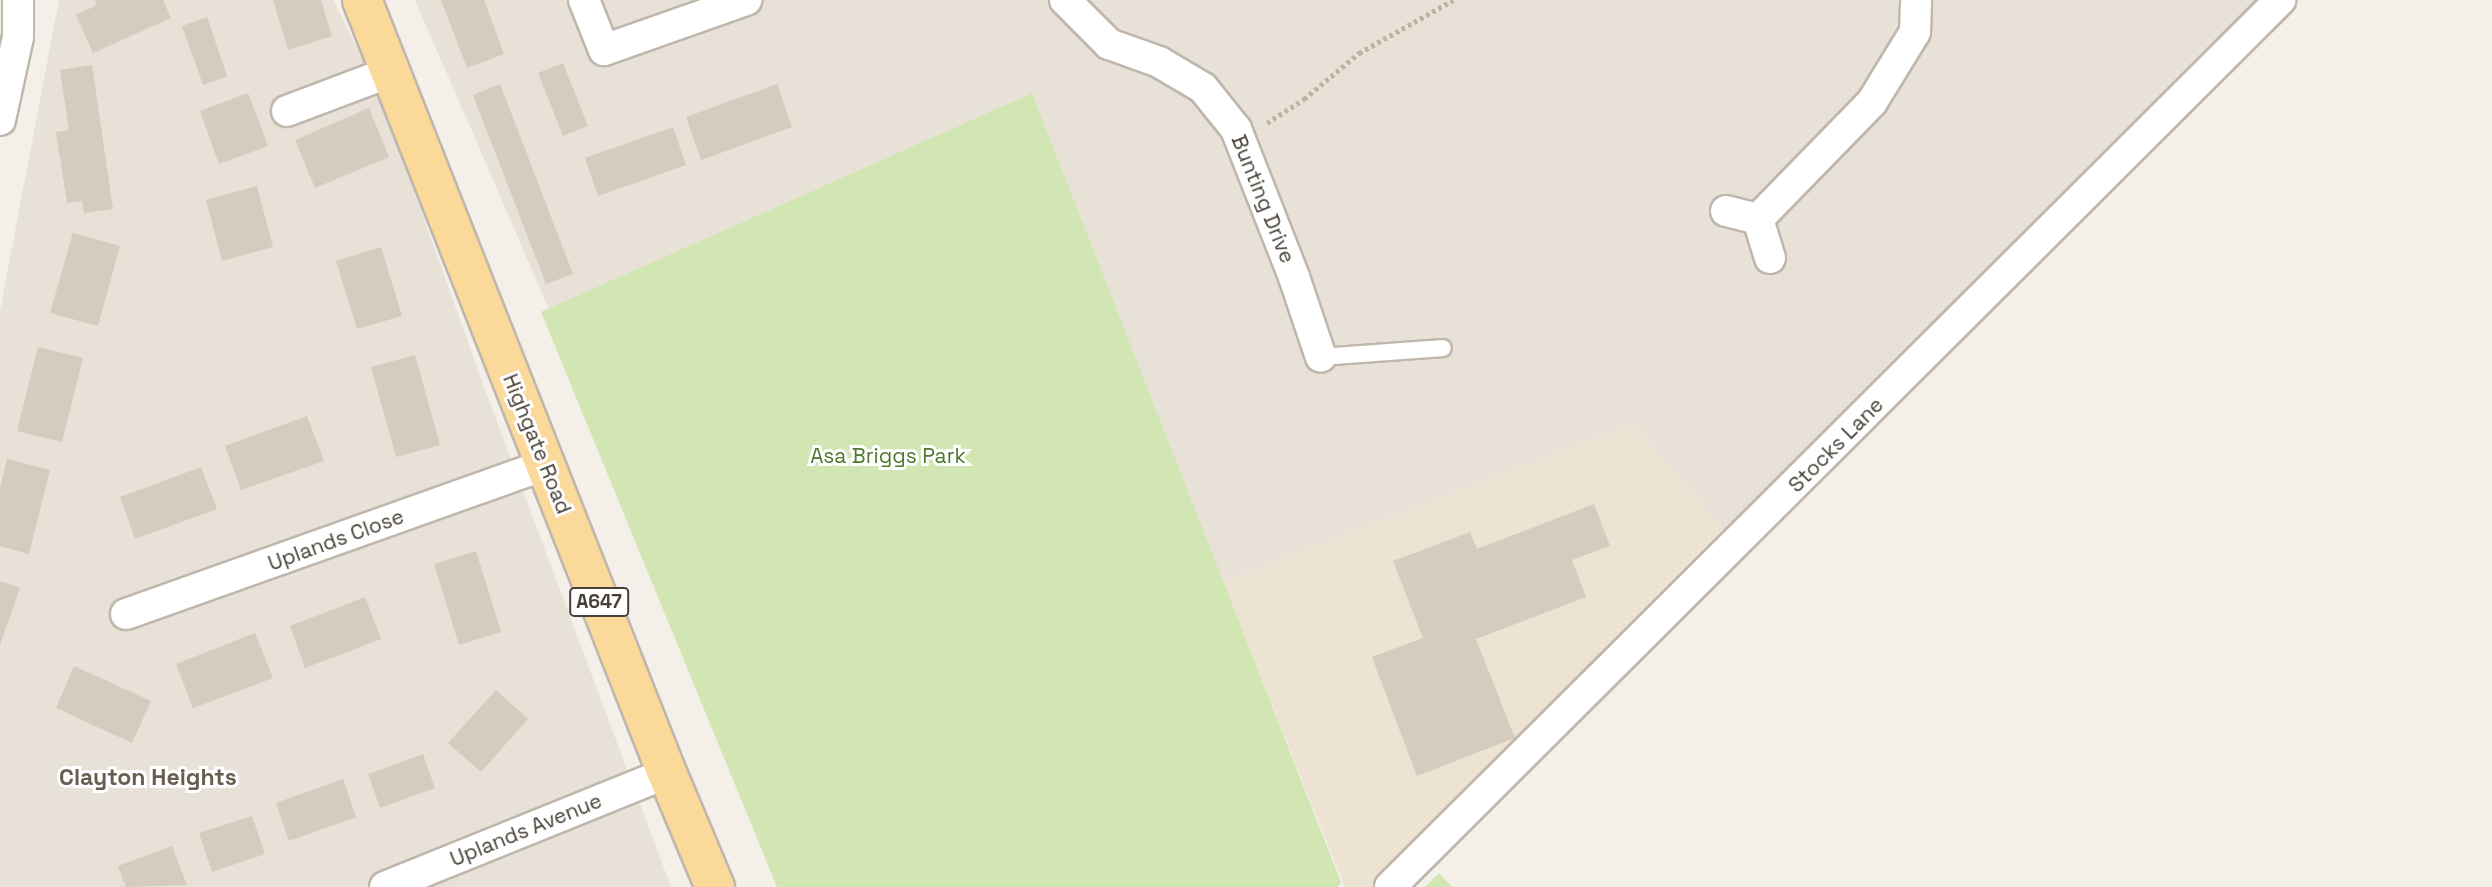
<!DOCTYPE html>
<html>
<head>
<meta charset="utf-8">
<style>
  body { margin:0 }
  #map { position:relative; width:2492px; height:887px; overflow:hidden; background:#f4efe8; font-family:"Space Grotesk",sans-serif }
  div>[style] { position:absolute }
  .residential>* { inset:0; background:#e7e1d7 }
  .education>* { inset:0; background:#ece3d3 }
  .green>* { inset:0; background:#d2e6b3 }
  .building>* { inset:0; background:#d5cbbe }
  .path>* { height:4.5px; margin-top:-2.25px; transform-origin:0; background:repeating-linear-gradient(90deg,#c0b19d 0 3.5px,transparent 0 7px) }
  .roads { filter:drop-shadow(2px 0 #bfb7ab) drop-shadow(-2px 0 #bfb7ab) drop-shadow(0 2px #bfb7ab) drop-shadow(0 -2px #bfb7ab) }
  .lane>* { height:16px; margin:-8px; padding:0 8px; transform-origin:8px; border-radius:8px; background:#fff }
  .street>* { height:30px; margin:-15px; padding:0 15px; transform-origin:15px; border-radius:15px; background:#fff }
  .primary>* { height:38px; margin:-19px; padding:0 19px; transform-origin:19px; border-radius:19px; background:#fad99a }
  span { translate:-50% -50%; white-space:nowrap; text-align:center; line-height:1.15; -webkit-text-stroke:6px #fff; paint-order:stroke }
  .shield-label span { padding:2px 5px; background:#fff; border:2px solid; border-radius:5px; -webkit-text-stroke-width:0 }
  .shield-label { font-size:19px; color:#474037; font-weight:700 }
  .street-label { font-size:21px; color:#474037 }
  .park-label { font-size:21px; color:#4d772c }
  .neighbourhood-label { font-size:23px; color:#695d4f; font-weight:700 }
</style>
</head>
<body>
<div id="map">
  <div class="residential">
    <div style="clip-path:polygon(59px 0,333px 0,377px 87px,484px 387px,671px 887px,0 887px,0 311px)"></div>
    <div style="clip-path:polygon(415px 0,2280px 0,1734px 541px,1632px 424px,1223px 582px,1032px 93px,549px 309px)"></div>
  </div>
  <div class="education">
    <div style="clip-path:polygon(1632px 424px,1734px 541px,1373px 887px,1345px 887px,1223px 582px)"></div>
  </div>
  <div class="green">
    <div style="clip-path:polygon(1032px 93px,1341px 882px,1338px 887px,777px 887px,541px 312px)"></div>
    <div style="clip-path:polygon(1439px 873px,1452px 887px,1425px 887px)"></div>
  </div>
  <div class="building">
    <div style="clip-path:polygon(95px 0,163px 0,171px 18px,93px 53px,76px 15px,97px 5px)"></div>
    <div style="clip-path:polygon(273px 0,321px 0,332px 36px,288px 50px)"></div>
    <div style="clip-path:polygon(441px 0,484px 0,504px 54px,467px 68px)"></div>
    <div style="clip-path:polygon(207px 17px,227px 76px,203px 85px,182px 26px)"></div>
    <div style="clip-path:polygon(563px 63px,588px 126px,563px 136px,538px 73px)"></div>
    <div style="clip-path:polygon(92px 65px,113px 209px,84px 213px,82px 201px,67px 203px,56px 132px,69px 130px,60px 70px)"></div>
    <div style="clip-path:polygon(500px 84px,573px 274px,546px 284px,473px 95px)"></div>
    <div style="clip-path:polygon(777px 84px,792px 127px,701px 160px,686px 117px)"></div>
    <div style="clip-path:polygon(248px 93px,268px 146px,219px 164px,200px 111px)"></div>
    <div style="clip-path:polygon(369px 108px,389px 157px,315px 188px,295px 140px)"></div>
    <div style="clip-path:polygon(673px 127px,686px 165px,598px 196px,585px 158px)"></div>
    <div style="clip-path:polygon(257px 186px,273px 247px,222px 261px,206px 200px)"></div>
    <div style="clip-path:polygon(73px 233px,120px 246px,98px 326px,50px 313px)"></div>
    <div style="clip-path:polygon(381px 247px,402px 316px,357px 329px,336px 261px)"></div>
    <div style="clip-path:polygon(38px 347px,83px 358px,62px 442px,17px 431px)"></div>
    <div style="clip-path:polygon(415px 355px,440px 445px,396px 457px,371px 367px)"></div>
    <div style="clip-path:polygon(307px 416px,324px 461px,241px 490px,225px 446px)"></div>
    <div style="clip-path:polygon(7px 459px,50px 470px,29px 554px,0 546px,0 488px)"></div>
    <div style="clip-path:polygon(201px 467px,217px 509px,135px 539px,120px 497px)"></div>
    <div style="clip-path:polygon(1594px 504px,1610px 546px,1572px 560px,1586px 597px,1476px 639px,1515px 738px,1417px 776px,1372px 657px,1423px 638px,1393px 561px,1470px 532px,1477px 549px)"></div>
    <div style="clip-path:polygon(476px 551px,501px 632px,459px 645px,434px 564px)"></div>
    <div style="clip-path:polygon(0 581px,20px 588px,0 645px)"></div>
    <div style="clip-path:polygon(365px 597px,381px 639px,305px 668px,290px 626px)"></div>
    <div style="clip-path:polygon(255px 633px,273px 678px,193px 708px,176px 664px)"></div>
    <div style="clip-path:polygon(74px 666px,151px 701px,132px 743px,56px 708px)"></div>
    <div style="clip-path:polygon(496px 690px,528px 719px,481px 772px,448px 743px)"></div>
    <div style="clip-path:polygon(423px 754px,435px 788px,380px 808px,368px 774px)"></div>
    <div style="clip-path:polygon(343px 779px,356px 817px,289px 841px,276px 803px)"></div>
    <div style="clip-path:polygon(252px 816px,265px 854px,212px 872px,199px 833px)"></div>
    <div style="clip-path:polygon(172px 846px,187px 885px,126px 887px,118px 866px)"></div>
  </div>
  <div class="path">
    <div style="left:1267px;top:123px;width:44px;rotate:-33deg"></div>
    <div style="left:1304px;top:99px;width:72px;rotate:-39.9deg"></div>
    <div style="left:1359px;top:53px;width:108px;rotate:-29.4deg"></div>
  </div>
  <div class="roads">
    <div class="lane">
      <div style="left:1321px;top:357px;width:122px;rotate:-4.2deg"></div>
    </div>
    <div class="street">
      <div style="left:584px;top:0;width:54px;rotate:68.2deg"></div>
      <div style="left:604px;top:50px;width:151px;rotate:-19.4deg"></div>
      <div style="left:1065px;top:0;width:62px;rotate:45deg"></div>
      <div style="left:1109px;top:44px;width:53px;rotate:19.8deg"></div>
      <div style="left:1159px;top:62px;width:51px;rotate:30.6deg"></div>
      <div style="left:1203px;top:88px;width:53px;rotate:51.2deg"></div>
      <div style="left:1236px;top:129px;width:159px;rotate:68.6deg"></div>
      <div style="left:1294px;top:277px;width:84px;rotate:71.4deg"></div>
      <div style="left:287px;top:111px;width:110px;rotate:-20.7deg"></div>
      <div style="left:0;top:120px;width:85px;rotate:-77.8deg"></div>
      <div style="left:18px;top:37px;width:37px;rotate:-90deg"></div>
      <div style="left:1726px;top:211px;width:33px;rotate:14deg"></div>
      <div style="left:1770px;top:258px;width:41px;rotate:-107.1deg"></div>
      <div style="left:1758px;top:219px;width:163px;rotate:-45.7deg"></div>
      <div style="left:1872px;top:102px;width:82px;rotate:-58.4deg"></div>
      <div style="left:1915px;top:32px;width:32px;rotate:-88deg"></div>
      <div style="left:126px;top:614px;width:444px;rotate:-19.6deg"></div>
      <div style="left:385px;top:887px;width:304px;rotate:-22deg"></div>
      <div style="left:1390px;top:887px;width:1257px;rotate:-44.9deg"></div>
    </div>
    <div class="primary">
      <div style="left:362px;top:0;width:831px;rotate:68.47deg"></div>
      <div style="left:667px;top:773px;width:124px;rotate:67.2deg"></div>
    </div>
  </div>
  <div class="shield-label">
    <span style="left:599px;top:602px">A647</span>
  </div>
  <div class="street-label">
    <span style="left:1263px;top:199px;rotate:68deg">Bunting Drive</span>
    <span style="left:537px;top:444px;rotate:68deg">Highgate Road</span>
    <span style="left:1836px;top:445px;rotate:-45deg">Stocks Lane</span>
    <span style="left:336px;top:540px;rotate:-20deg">Uplands Close</span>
    <span style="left:526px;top:830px;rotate:-22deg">Uplands Avenue</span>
  </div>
  <div class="park-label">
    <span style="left:888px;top:456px">Asa Briggs Park</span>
  </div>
  <div class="neighbourhood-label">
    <span style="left:148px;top:777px">Clayton Heights</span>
  </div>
</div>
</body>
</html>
